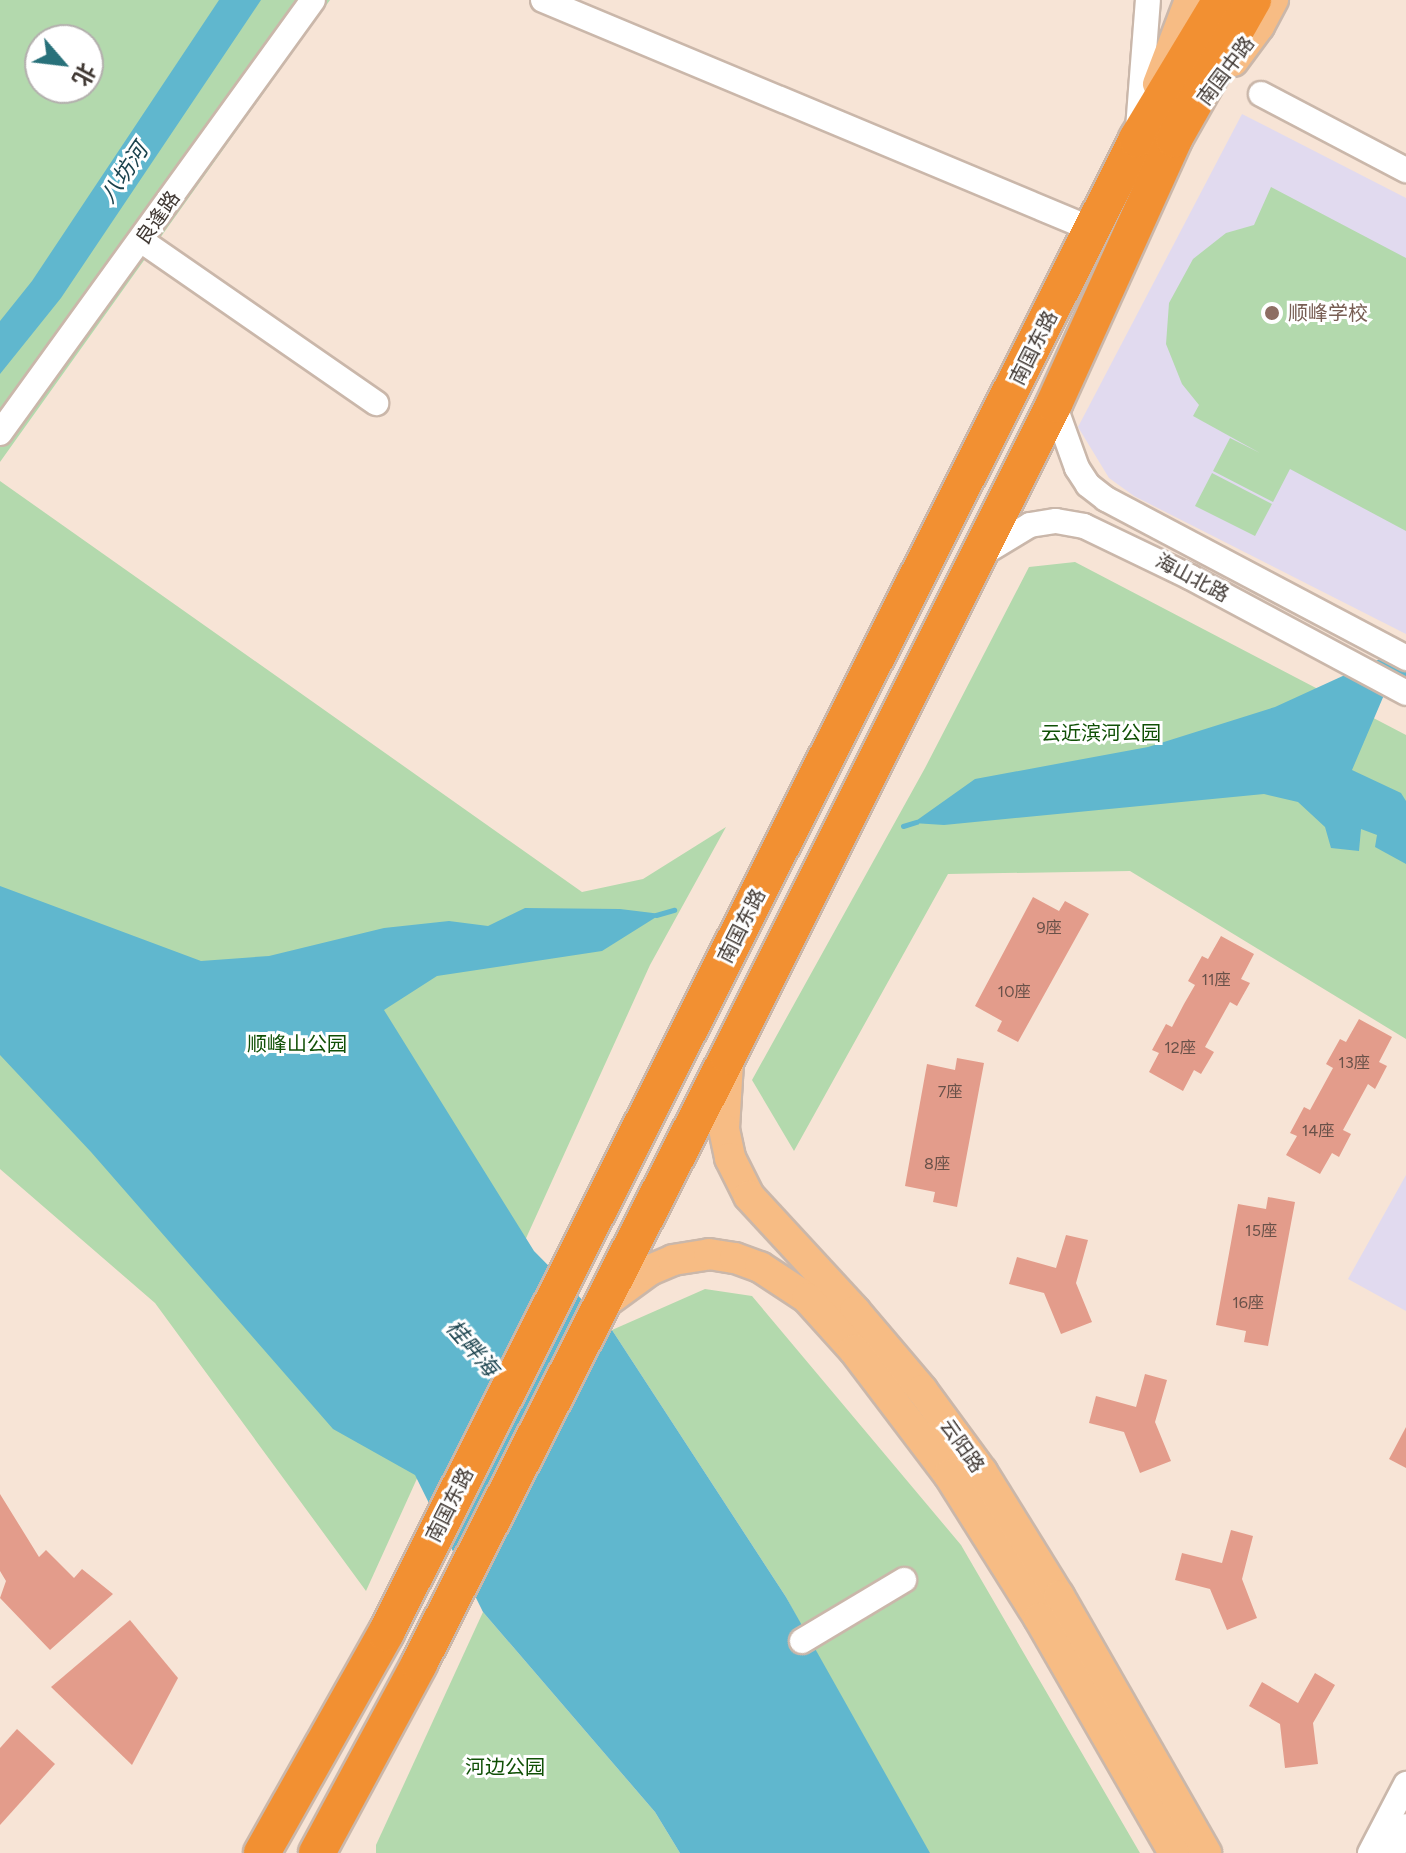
<!DOCTYPE html>
<html>
<head>
<meta charset="utf-8">
<style>
  body { margin:0 }
  #map { position:relative; width:1406px; height:1853px; overflow:hidden; background:#f7e4d6; font-family:Figtree,"Noto Sans SC",sans-serif }
  div>[style] { position:absolute }
  .education>* { inset:0; background:#e1daef }
  .green>* { inset:0; background:#b3d9ad }
  .water>* { inset:0; background:#60b7ce }
  .stream>* { height:5px; margin:-2.5px; padding:0 2.5px; transform-origin:2.5px; border-radius:2.5px; background:#60b7ce }
  .building>* { inset:0; background:#e39c8b }
  .roads { filter:drop-shadow(2px 0 #cab7aa) drop-shadow(-2px 0 #cab7aa) drop-shadow(0 2px #cab7aa) drop-shadow(0 -2px #cab7aa) }
  .minor>* { height:24px; margin:-12px; padding:0 12px; transform-origin:12px; border-radius:12px; background:#fff }
  .major>* { height:30px; margin:-15px; padding:0 15px; transform-origin:15px; border-radius:15px; background:#f7bc84 }
  .highway>* { height:36px; margin:-18px; padding:0 18px; transform-origin:18px; border-radius:18px; background:#f29032 }
  .dots>* { width:22px; height:22px; translate:-50% -50%; box-sizing:border-box; border:4px solid #fff; border-radius:50% }
  span { translate:-50% -50%; white-space:nowrap; text-align:center; line-height:1.15; -webkit-text-stroke:6px #fff; paint-order:stroke }
  .number-label { font-size:16px; color:#695149 }
  .number-label span { -webkit-text-stroke-width:0 }
  .street-label { font-size:20px; color:#403833 }
  .education-label { font-size:20px; color:#785e54 }
  .left { translate:0 -50%; text-align:left }
  .park-label { font-size:20px; color:#105006 }
  .water-label { font-size:22px; color:#1b434e; font-style:italic }
  .north { position:absolute; left:24px; top:24px; width:80px; height:80px; box-sizing:border-box; background:#fff; border:2px solid #b3afad; border-radius:50%; rotate:118deg; font-size:22px; font-weight:700; line-height:32px; text-align:center; color:#403833 }
  .north::after { content:''; display:block; margin:auto; width:28px; height:36px; background:#28717a; clip-path:polygon(50% 0,100% 100%,50% 72%,0 100%) }
</style>
</head>
<body>
<div id="map">
  <div class="education">
    <div style="clip-path:polygon(1242px 114px,1406px 198px,1406px 634px,1134px 496px,1109px 478px,1078px 427px)"></div>
    <div style="clip-path:polygon(1406px 1175px,1406px 1311px,1348px 1279px)"></div>
  </div>
  <div class="green">
    <div style="clip-path:polygon(evenodd,0 0,330px 0,0 462px,0 0,40px 40px,88px 40px,88px 88px,40px 88px,40px 40px)"></div>
    <div style="clip-path:polygon(1271px 187px,1406px 258px,1406px 531px,1290px 469px,1273px 502px,1213px 471px,1230px 438px,1260px 453px,1193px 416px,1199px 405px,1182px 384px,1166px 344px,1169px 303px,1193px 259px,1226px 233px,1254px 225px)"></div>
    <div style="clip-path:polygon(1212px 473px,1272px 504px,1255px 536px,1195px 506px)"></div>
    <div style="clip-path:polygon(0 481px,582px 892px,643px 879px,726px 827px,650px 965px,366px 1591px,155px 1303px,0 1169px)"></div>
    <div style="clip-path:polygon(1075px 562px,1406px 735px,1406px 1039px,1130px 871px,948px 874px,794px 1151px,752px 1080px,925px 768px,1029px 567px)"></div>
    <div style="clip-path:polygon(705px 1289px,752px 1296px,961px 1545px,1140px 1853px,921px 1853px,786px 1597px,612px 1330px)"></div>
    <div style="clip-path:polygon(483px 1612px,655px 1812px,680px 1853px,376px 1853px,376px 1845px)"></div>
  </div>
  <div class="water">
    <div style="clip-path:polygon(219px 0,261px 0,61px 298px,0 374px,0 321px,32px 281px)"></div>
    <div style="clip-path:polygon(1406px 647px,1406px 679px,1387px 688px,1352px 770px,1401px 793px,1406px 801px,1406px 864px,1375px 847px,1377px 835px,1361px 829px,1359px 851px,1331px 848px,1325px 827px,1298px 802px,1264px 794px,944px 825px,913px 823px,975px 779px,1148px 747px,1275px 707px)"></div>
    <div style="clip-path:polygon(0 886px,201px 961px,269px 956px,384px 928px,449px 921px,488px 926px,525px 908px,620px 909px,661px 914px,602px 951px,437px 976px,384px 1010px,534px 1251px,612px 1330px,786px 1597px,930px 1853px,680px 1853px,655px 1812px,483px 1612px,415px 1475px,333px 1429px,91px 1152px,0 1055px)"></div>
  </div>
  <div class="stream">
    <div style="left:903px;top:826px;width:14px;rotate:-17deg"></div>
    <div style="left:656px;top:915px;width:19px;rotate:-16deg"></div>
  </div>
  <div class="building">
    <div style="clip-path:polygon(1033px 897px,1059px 911px,1065px 901px,1089px 914px,1018px 1042px,997px 1031px,1002px 1021px,975px 1006px)"></div>
    <div style="clip-path:polygon(1221px 936px,1254px 954px,1241px 979px,1250px 983px,1237px 1006px,1230px 1002px,1205px 1047px,1214px 1052px,1201px 1074px,1194px 1070px,1183px 1091px,1149px 1072px,1159px 1053px,1152px 1050px,1166px 1024px,1172px 1027px,1184px 1004px,1195px 985px,1188px 981px,1202px 956px,1208px 959px)"></div>
    <div style="clip-path:polygon(1359px 1019px,1392px 1037px,1379px 1062px,1387px 1066px,1375px 1089px,1368px 1084px,1343px 1130px,1351px 1134px,1339px 1157px,1332px 1153px,1320px 1174px,1286px 1155px,1297px 1136px,1290px 1133px,1304px 1107px,1310px 1110px,1333px 1068px,1326px 1064px,1340px 1039px,1346px 1042px)"></div>
    <div style="clip-path:polygon(957px 1058px,984px 1063px,957px 1207px,933px 1202px,935px 1192px,905px 1186px,927px 1064px,955px 1070px)"></div>
    <div style="clip-path:polygon(1268px 1197px,1295px 1202px,1268px 1346px,1244px 1342px,1246px 1331px,1216px 1325px,1238px 1204px,1266px 1209px)"></div>
    <div style="clip-path:polygon(1066px 1235px,1088px 1240px,1076px 1283px,1092px 1322px,1061px 1334px,1044px 1293px,1009px 1284px,1017px 1257px,1056px 1268px)"></div>
    <div style="clip-path:polygon(1145px 1374px,1167px 1380px,1155px 1422px,1171px 1461px,1140px 1473px,1124px 1432px,1089px 1423px,1096px 1396px,1136px 1407px)"></div>
    <div style="clip-path:polygon(1406px 1427px,1406px 1468px,1389px 1459px)"></div>
    <div style="clip-path:polygon(0 1494px,39px 1557px,46px 1550px,74px 1578px,82px 1569px,113px 1594px,50px 1650px,0 1598px,6px 1581px,0 1571px)"></div>
    <div style="clip-path:polygon(1231px 1530px,1253px 1536px,1242px 1579px,1257px 1618px,1227px 1630px,1210px 1589px,1175px 1580px,1182px 1553px,1222px 1563px)"></div>
    <div style="clip-path:polygon(130px 1620px,178px 1678px,132px 1765px,51px 1687px)"></div>
    <div style="clip-path:polygon(1315px 1673px,1335px 1685px,1313px 1723px,1318px 1764px,1285px 1768px,1280px 1724px,1249px 1706px,1262px 1682px,1298px 1703px)"></div>
    <div style="clip-path:polygon(17px 1729px,55px 1764px,0 1825px,0 1748px)"></div>
  </div>
  <div class="roads">
    <div class="minor">
      <div style="left:543px;top:0;width:597px;rotate:22.66deg"></div>
      <div style="left:1261px;top:94px;width:164px;rotate:27.7deg"></div>
      <div style="left:1138px;top:129px;width:129px;rotate:-85.6deg"></div>
      <div style="left:142px;top:241px;width:285px;rotate:34.7deg"></div>
      <div style="left:1054px;top:404px;width:68px;rotate:70.2deg"></div>
      <div style="left:1077px;top:468px;width:20px;rotate:57deg"></div>
      <div style="left:1088px;top:485px;width:23px;rotate:38deg"></div>
      <div style="left:1106px;top:499px;width:340px;rotate:27.9deg"></div>
      <div style="left:0;top:433px;width:534px;rotate:-54.14deg"></div>
      <div style="left:982px;top:554px;width:56px;rotate:-31.1deg"></div>
      <div style="left:1030px;top:525px;width:26px;rotate:-9deg"></div>
      <div style="left:1056px;top:521px;width:28px;rotate:10deg"></div>
      <div style="left:1084px;top:526px;width:118px;rotate:25.7deg"></div>
      <div style="left:1190px;top:577px;width:245px;rotate:28.2deg"></div>
      <div style="left:802px;top:1641px;width:119px;rotate:-30.9deg"></div>
      <div style="left:1370px;top:1853px;width:78px;rotate:-62.4deg"></div>
      <div style="left:1392px;top:1853px;width:30px;rotate:-63deg"></div>
    </div>
    <div class="major">
      <div style="left:1233px;top:61px;width:44px;rotate:-53.4deg"></div>
      <div style="left:1259px;top:26px;width:30px;rotate:-62deg"></div>
      <div style="left:1158px;top:84px;width:90px;rotate:-69.1deg"></div>
      <div style="left:728px;top:1063px;width:66px;rotate:93.5deg"></div>
      <div style="left:724px;top:1129px;width:30px;rotate:78deg"></div>
      <div style="left:730px;top:1158px;width:42px;rotate:63.4deg"></div>
      <div style="left:749px;top:1196px;width:156px;rotate:47.3deg"></div>
      <div style="left:855px;top:1311px;width:104px;rotate:49.7deg"></div>
      <div style="left:922px;top:1390px;width:102px;rotate:53.8deg"></div>
      <div style="left:982px;top:1472px;width:146px;rotate:58.2deg"></div>
      <div style="left:1059px;top:1596px;width:296px;rotate:60.2deg"></div>
      <div style="left:602px;top:1305px;width:59px;rotate:-36.1deg"></div>
      <div style="left:650px;top:1270px;width:25px;rotate:-23deg"></div>
      <div style="left:673px;top:1260px;width:36px;rotate:-9deg"></div>
      <div style="left:709px;top:1254px;width:26px;rotate:9deg"></div>
      <div style="left:735px;top:1258px;width:27px;rotate:20deg"></div>
      <div style="left:760px;top:1267px;width:56px;rotate:33.4deg"></div>
      <div style="left:807px;top:1298px;width:70px;rotate:47.9deg"></div>
      <div style="left:854px;top:1350px;width:157px;rotate:52.8deg"></div>
      <div style="left:949px;top:1475px;width:169px;rotate:57.8deg"></div>
      <div style="left:1039px;top:1618px;width:271px;rotate:60.1deg"></div>
    </div>
    <div class="highway">
      <div style="left:262px;top:1853px;width:253px;rotate:-60.6deg"></div>
      <div style="left:386px;top:1633px;width:1672px;rotate:-63.31deg"></div>
      <div style="left:1137px;top:139px;width:162px;rotate:-58.9deg"></div>
      <div style="left:317px;top:1853px;width:215px;rotate:-61.6deg"></div>
      <div style="left:419px;top:1664px;width:682px;rotate:-63.06deg"></div>
      <div style="left:728px;top:1056px;width:729px;rotate:-63.43deg"></div>
      <div style="left:1054px;top:404px;width:291px;rotate:-65.6deg"></div>
      <div style="left:1174px;top:139px;width:160px;rotate:-60.4deg"></div>
    </div>
  </div>
  <div class="dots">
    <div style="left:1272px;top:313px;background:#8d6e63"></div>
  </div>
  <div class="number-label">
    <span style="left:1049px;top:928px">9座</span>
    <span style="left:1216px;top:980px">11座</span>
    <span style="left:1014px;top:992px">10座</span>
    <span style="left:1180px;top:1048px">12座</span>
    <span style="left:1354px;top:1063px">13座</span>
    <span style="left:950px;top:1092px">7座</span>
    <span style="left:1318px;top:1131px">14座</span>
    <span style="left:937px;top:1164px">8座</span>
    <span style="left:1261px;top:1231px">15座</span>
    <span style="left:1248px;top:1303px">16座</span>
  </div>
  <div class="street-label">
    <span style="left:1226px;top:71px;rotate:-53deg">南国中路</span>
    <span style="left:158px;top:218px;rotate:-55deg">良逢路</span>
    <span style="left:1034px;top:348px;rotate:-63deg">南国东路</span>
    <span style="left:1192px;top:578px;rotate:28deg">海山北路</span>
    <span style="left:742px;top:926px;rotate:-63deg">南国东路</span>
    <span style="left:962px;top:1446px;rotate:55deg">云阳路</span>
    <span style="left:450px;top:1505px;rotate:-63deg">南国东路</span>
  </div>
  <div class="education-label">
    <span class="left" style="left:1288px;top:313px">顺峰学校</span>
  </div>
  <div class="park-label">
    <span style="left:1101px;top:733px">云近滨河公园</span>
    <span style="left:297px;top:1044px">顺峰山公园</span>
    <span style="left:505px;top:1767px">河边公园</span>
  </div>
  <div class="water-label">
    <span style="left:124px;top:173px;rotate:-56deg">八坊河</span>
    <span style="left:472px;top:1348px;rotate:49deg">桂畔海</span>
  </div>
  <div class="north">北</div>
</div>
</body>
</html>
